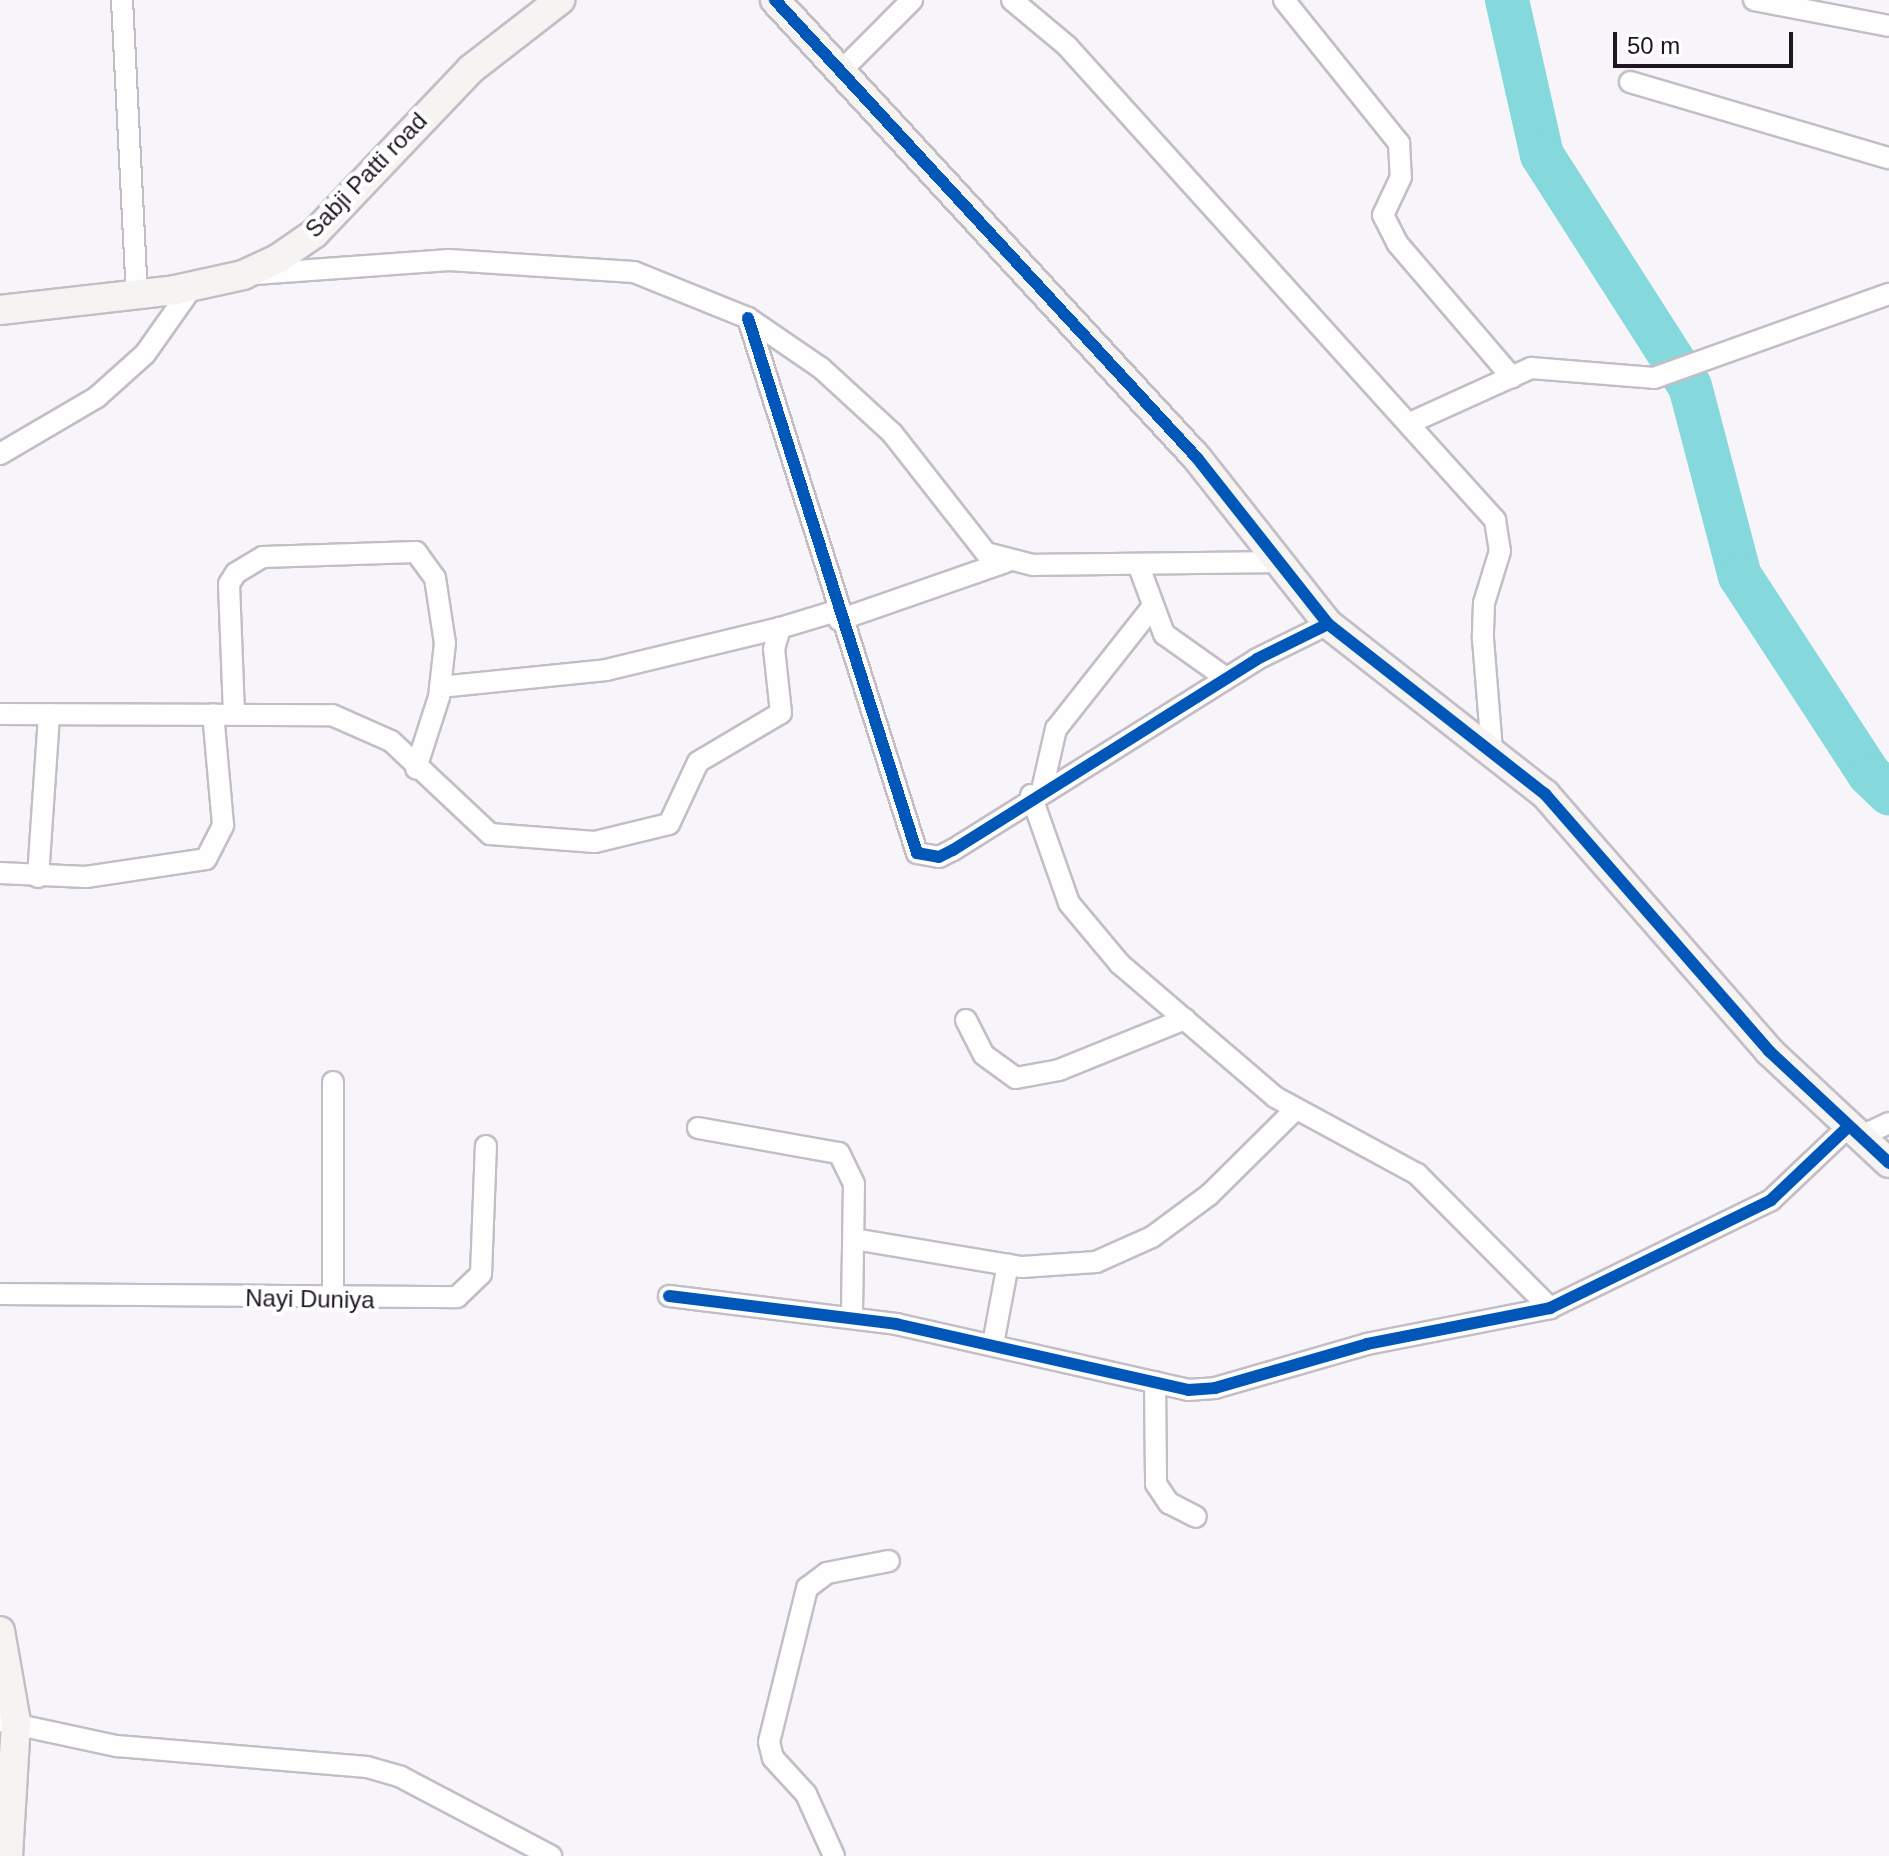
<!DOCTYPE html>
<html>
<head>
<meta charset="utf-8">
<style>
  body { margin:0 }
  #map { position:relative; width:1889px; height:1856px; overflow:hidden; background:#f8f5fa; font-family:Arial,sans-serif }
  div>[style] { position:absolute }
  .river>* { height:44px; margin:-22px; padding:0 22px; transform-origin:22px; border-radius:22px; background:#85d9dd }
  .roads { filter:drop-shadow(2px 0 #c3bec6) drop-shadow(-2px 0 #c3bec6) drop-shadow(0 2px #c3bec6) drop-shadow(0 -2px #c3bec6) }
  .street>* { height:20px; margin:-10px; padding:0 10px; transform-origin:10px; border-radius:10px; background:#fefefe }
  .secondary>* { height:28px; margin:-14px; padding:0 14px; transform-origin:14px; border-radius:14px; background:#f6f3f3 }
  .cycleway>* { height:12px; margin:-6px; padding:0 6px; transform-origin:6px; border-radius:6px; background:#0057b8 }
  span { translate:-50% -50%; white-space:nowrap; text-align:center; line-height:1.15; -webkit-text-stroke:8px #fff; paint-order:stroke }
  .street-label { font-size:24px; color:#1e1722 }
  .scale { position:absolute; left:1613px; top:32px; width:180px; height:36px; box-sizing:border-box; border:4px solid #1e1722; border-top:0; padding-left:10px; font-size:24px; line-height:28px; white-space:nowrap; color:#1e1722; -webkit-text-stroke:6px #fff; paint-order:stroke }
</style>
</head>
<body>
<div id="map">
  <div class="river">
    <div style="left:1507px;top:0;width:159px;rotate:77.3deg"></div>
    <div style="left:1542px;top:155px;width:274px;rotate:57.4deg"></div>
    <div style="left:1690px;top:386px;width:196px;rotate:75.3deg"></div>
    <div style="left:1740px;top:576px;width:236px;rotate:56.9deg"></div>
    <div style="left:1869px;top:774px;width:28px;rotate:44deg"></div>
  </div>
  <div class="roads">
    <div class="street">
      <div style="left:122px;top:0;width:295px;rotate:87.1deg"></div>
      <div style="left:1012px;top:0;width:72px;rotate:39.9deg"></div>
      <div style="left:1067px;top:46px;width:639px;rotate:47.92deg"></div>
      <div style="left:1495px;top:520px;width:31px;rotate:81deg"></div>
      <div style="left:1500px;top:551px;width:54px;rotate:107.1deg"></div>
      <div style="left:1484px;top:603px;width:36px;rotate:92deg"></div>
      <div style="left:1483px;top:639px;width:112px;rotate:85.4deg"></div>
      <div style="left:1284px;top:0;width:184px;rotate:51.2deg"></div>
      <div style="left:1399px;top:143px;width:34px;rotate:87deg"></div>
      <div style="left:1401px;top:177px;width:42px;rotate:115.3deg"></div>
      <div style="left:1383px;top:215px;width:31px;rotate:63deg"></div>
      <div style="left:1397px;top:243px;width:177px;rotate:49.4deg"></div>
      <div style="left:1754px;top:0;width:137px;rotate:10.9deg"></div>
      <div style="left:840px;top:72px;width:102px;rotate:-45deg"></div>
      <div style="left:1630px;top:82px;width:270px;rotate:16.4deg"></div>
      <div style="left:255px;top:274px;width:195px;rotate:-4.1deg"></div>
      <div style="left:449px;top:260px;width:185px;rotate:3.7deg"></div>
      <div style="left:634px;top:272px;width:123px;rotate:22deg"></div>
      <div style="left:748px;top:318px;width:88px;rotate:34.4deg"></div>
      <div style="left:821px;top:368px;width:96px;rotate:42.5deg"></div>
      <div style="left:892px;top:433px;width:152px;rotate:51.9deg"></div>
      <div style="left:986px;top:553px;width:49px;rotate:14.3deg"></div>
      <div style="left:1033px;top:565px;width:241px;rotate:-0.7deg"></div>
      <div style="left:748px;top:318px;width:561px;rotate:72.47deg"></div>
      <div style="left:917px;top:853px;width:22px;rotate:10deg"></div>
      <div style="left:939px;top:857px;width:16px;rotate:-27deg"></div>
      <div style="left:953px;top:850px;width:359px;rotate:-32.1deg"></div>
      <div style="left:1257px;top:659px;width:79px;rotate:-26.2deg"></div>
      <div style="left:1412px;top:422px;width:131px;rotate:-24.4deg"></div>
      <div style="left:1531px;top:368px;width:123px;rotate:4.6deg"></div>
      <div style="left:1654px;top:378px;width:250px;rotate:-19.7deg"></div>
      <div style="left:0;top:454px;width:113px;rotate:-30.4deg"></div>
      <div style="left:97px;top:397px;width:64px;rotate:-41.9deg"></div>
      <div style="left:145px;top:354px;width:83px;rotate:-54.8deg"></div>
      <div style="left:1138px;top:564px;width:75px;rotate:69.6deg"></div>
      <div style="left:1164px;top:634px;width:76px;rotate:35.4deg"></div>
      <div style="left:839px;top:620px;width:177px;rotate:-19.2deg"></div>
      <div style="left:440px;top:687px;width:167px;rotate:-5.8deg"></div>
      <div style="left:606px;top:670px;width:179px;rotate:-13.6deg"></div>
      <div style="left:0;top:714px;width:332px;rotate:0.2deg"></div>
      <div style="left:332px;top:715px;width:64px;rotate:23.8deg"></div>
      <div style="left:391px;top:741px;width:136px;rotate:43.2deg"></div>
      <div style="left:490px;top:834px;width:105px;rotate:4.4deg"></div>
      <div style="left:595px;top:842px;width:76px;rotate:-13.7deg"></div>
      <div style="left:669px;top:824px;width:68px;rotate:-64.9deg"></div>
      <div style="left:698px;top:762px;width:96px;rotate:-30.6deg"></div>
      <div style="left:781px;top:713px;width:64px;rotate:-96.2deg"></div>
      <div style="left:774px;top:649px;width:22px;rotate:-74deg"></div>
      <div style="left:780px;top:628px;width:59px;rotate:-16.9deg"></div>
      <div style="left:234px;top:714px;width:130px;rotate:-92.2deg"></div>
      <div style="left:229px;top:584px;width:13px;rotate:-58deg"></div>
      <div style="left:236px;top:573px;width:31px;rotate:-31deg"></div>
      <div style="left:263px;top:557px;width:153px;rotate:-1.9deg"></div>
      <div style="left:416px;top:552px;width:32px;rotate:54deg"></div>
      <div style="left:435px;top:578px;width:66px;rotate:81.3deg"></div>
      <div style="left:445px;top:643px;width:54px;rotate:96.3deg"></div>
      <div style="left:439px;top:697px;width:75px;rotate:107.9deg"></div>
      <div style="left:1042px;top:790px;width:63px;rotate:-77.1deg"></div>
      <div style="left:1056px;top:729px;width:152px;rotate:-51.7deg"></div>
      <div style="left:1031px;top:795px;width:114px;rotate:70.6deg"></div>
      <div style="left:1069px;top:903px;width:80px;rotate:50.1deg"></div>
      <div style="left:1120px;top:964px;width:204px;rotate:40.6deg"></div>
      <div style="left:1275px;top:1097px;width:162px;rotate:28.5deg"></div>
      <div style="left:1417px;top:1174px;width:189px;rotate:45.2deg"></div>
      <div style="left:0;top:873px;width:86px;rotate:2.7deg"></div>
      <div style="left:86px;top:877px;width:121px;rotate:-8.5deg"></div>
      <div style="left:206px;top:859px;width:38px;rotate:-63deg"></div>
      <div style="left:223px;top:825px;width:111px;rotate:-95.1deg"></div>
      <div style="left:38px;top:877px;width:163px;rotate:-86.1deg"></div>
      <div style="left:966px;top:1020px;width:39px;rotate:63deg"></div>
      <div style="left:984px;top:1055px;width:39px;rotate:36deg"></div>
      <div style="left:1016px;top:1078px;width:44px;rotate:-10.5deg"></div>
      <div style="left:1059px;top:1070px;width:136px;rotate:-22deg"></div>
      <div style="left:698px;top:1128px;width:143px;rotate:10.1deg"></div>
      <div style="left:839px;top:1153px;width:34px;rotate:64deg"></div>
      <div style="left:854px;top:1184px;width:134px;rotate:90.9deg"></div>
      <div style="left:1859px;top:1137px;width:33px;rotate:-25deg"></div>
      <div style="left:854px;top:1239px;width:170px;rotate:9.5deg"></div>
      <div style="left:1022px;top:1267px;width:74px;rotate:-3.9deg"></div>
      <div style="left:1096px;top:1262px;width:61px;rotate:-24.1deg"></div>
      <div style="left:1152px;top:1237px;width:71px;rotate:-36.4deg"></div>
      <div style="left:1209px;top:1195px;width:121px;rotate:-44.7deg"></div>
      <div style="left:0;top:1294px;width:457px;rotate:0.4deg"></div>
      <div style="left:457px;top:1297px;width:33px;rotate:-44deg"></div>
      <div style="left:481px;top:1274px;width:128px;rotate:-87.8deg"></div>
      <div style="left:669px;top:1296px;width:229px;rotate:7deg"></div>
      <div style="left:896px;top:1324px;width:299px;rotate:12.7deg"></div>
      <div style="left:1188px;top:1390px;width:27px;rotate:-4deg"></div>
      <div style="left:1215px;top:1388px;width:158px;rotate:-16.1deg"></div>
      <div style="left:1367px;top:1344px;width:187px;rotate:-11.1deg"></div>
      <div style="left:1550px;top:1308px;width:246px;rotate:-26deg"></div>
      <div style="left:1771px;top:1200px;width:106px;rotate:-43.5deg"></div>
      <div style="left:333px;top:1299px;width:217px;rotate:-90deg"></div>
      <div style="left:993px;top:1344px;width:81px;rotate:-79.4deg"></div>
      <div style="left:1155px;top:1382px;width:102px;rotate:89.4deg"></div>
      <div style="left:1156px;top:1484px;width:23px;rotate:56deg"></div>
      <div style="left:1169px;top:1503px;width:30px;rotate:27deg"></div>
      <div style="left:0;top:1721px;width:120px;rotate:12.1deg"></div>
      <div style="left:117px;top:1746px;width:251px;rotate:4.8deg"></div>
      <div style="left:367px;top:1767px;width:35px;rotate:16deg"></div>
      <div style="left:401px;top:1777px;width:170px;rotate:27.8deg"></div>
      <div style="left:834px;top:1856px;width:68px;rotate:-114.3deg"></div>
      <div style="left:806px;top:1794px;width:49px;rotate:-132.5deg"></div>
      <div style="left:773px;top:1758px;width:16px;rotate:-104deg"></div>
      <div style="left:769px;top:1742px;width:159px;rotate:-76.1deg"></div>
      <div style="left:807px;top:1588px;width:25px;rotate:-37deg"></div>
      <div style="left:827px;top:1573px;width:63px;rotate:-11deg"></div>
    </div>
    <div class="secondary">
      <div style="left:775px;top:0;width:623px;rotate:47.34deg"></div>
      <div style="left:1197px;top:458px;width:211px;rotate:51.7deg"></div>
      <div style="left:1328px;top:624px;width:276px;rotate:38.1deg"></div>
      <div style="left:1545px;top:794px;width:341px;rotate:48.9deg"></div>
      <div style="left:1769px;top:1051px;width:164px;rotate:43deg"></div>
      <div style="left:0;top:310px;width:176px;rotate:-6.5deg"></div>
      <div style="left:175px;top:290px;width:70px;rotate:-12.4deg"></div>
      <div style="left:243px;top:275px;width:40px;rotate:-25deg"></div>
      <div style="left:279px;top:258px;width:44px;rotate:-34.8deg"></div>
      <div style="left:315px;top:233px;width:226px;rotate:-46.4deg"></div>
      <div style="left:471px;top:69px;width:113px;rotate:-37.8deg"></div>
      <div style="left:0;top:1631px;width:92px;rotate:80deg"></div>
      <div style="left:16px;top:1722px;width:134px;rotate:93.4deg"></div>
    </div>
  </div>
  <div class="cycleway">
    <div style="left:775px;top:0;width:623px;rotate:47.34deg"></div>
    <div style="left:1197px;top:458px;width:211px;rotate:51.7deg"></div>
    <div style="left:1328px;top:624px;width:276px;rotate:38.1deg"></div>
    <div style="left:1545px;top:794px;width:341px;rotate:48.9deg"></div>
    <div style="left:1769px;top:1051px;width:164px;rotate:43deg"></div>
    <div style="left:748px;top:318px;width:561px;rotate:72.47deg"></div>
    <div style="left:917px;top:853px;width:22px;rotate:10deg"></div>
    <div style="left:939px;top:857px;width:16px;rotate:-27deg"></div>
    <div style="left:953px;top:850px;width:359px;rotate:-32.1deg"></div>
    <div style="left:1257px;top:659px;width:79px;rotate:-26.2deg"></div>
    <div style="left:669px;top:1296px;width:229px;rotate:7deg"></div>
    <div style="left:896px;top:1324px;width:299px;rotate:12.7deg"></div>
    <div style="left:1188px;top:1390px;width:27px;rotate:-4deg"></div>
    <div style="left:1215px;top:1388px;width:158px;rotate:-16.1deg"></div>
    <div style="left:1367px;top:1344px;width:187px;rotate:-11.1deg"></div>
    <div style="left:1550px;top:1308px;width:246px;rotate:-26deg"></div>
    <div style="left:1771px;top:1200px;width:106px;rotate:-43.5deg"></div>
  </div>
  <div class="street-label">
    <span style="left:366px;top:175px;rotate:-46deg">Sabji Patti road</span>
    <span style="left:310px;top:1299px;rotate:1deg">Nayi Duniya</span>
  </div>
  <div class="scale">50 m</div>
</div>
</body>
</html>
